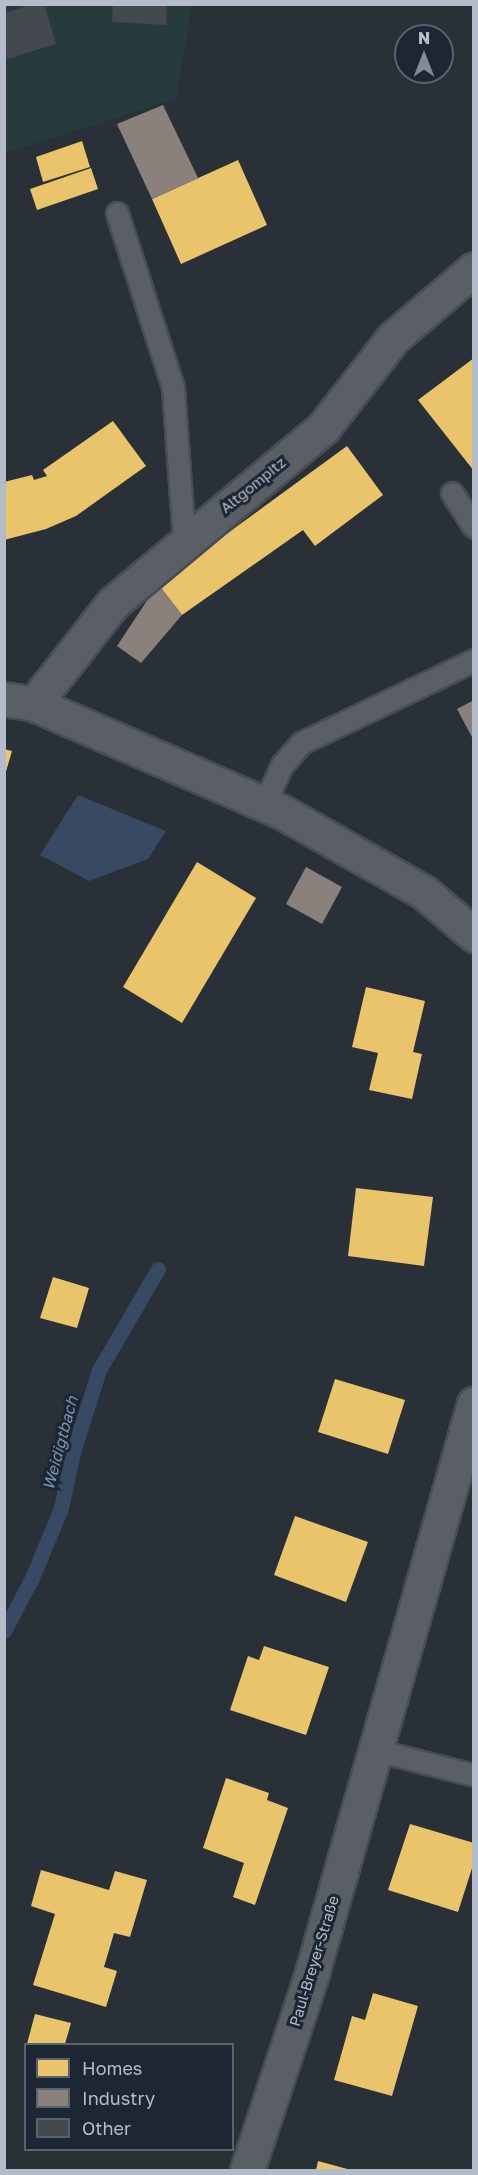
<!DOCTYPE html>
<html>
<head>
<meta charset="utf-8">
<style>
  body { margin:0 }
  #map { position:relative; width:478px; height:2175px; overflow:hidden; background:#2a3038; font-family:"Golos Text",sans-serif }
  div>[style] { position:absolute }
  .green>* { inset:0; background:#273a3e }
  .water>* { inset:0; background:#384963 }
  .homes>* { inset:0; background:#e9c46a }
  .industry>* { inset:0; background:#8a817c }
  .stream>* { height:15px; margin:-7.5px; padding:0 7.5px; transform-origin:7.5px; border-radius:7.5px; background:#384963 }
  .building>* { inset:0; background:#444950 }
  .roads { filter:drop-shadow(2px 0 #484c53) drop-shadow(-2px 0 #484c53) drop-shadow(0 2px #484c53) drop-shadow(0 -2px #484c53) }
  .lane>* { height:21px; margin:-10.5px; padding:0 10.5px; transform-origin:10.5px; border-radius:10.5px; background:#5a5e66 }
  .street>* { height:33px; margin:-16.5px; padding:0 16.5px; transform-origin:16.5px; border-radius:16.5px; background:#5a5e66 }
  span { translate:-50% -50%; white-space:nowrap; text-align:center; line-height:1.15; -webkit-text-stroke:6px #1d2633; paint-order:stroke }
  .street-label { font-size:15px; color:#b4bcc9 }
  .water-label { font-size:16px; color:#7c92b1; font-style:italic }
  .frame { position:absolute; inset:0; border:6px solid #b4bcc9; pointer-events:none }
  .legend { position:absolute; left:24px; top:2043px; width:210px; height:108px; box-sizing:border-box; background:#1d2633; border:2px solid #59626f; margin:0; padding:8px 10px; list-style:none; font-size:18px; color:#b4bcc9 }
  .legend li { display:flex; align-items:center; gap:12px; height:30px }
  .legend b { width:30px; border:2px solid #59626f }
  .north { position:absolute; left:394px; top:24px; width:60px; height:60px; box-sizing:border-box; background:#1d2633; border:2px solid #59626f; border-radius:50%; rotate:0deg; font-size:16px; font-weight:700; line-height:24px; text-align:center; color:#b4bcc9 }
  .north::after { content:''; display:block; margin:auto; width:21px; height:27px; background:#848b96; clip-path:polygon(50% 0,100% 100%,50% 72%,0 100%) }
</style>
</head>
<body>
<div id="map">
  <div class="green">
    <div style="clip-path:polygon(5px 5px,192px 5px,176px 99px,5px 153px)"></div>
  </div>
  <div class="water">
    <div style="clip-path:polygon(78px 795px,166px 831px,148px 859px,89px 881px,40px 855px)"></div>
  </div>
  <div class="homes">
    <div style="clip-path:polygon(82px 141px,90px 167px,43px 182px,36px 157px)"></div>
    <div style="clip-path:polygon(238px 160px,267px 225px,181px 264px,152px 199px)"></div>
    <div style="clip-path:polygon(91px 168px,98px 189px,37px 210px,30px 189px)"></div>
    <div style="clip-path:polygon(474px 358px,474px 471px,418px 400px)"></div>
    <div style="clip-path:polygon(113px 421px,146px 466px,76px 516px,46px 529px,4px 540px,4px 482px,32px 475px,34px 480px,47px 476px,43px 470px)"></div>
    <div style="clip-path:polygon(347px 446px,383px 495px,315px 546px,303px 530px,182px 615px,158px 584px)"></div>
    <div style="clip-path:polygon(4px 749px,12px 751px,5px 775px,4px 775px)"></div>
    <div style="clip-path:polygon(197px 862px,256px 898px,182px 1023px,123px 987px)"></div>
    <div style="clip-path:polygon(366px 987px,425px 1001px,413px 1052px,422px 1054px,412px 1099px,369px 1090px,378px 1053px,352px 1047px)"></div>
    <div style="clip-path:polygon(356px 1188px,433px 1197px,424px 1266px,348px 1256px)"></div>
    <div style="clip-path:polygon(53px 1277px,89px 1288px,77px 1328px,40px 1318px)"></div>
    <div style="clip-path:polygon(335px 1379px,405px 1400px,388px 1454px,318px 1432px)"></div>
    <div style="clip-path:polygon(295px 1516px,368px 1542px,346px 1602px,274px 1575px)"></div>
    <div style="clip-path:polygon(264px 1646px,329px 1667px,306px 1735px,230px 1710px,248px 1656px,259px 1660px)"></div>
    <div style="clip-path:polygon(226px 1778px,269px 1793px,267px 1800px,288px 1808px,255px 1905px,233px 1897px,244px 1863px,203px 1848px)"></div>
    <div style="clip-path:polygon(410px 1824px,474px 1843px,474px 1862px,458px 1912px,388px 1890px)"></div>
    <div style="clip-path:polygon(41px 1870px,109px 1890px,115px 1871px,147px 1880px,130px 1937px,114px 1933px,104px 1967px,117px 1971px,106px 2007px,33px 1985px,55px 1914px,31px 1906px)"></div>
    <div style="clip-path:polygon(373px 1993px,418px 2006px,392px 2096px,334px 2080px,352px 2016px,365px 2020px)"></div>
    <div style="clip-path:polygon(35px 2014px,71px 2023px,65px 2044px,27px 2044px)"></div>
    <div style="clip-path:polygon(318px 2161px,351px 2170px,316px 2170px)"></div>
  </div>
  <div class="industry">
    <div style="clip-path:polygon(163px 105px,198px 178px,152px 199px,117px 124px)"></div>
    <div style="clip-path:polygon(158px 584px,182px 615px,141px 663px,117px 646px)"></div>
    <div style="clip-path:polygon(474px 700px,474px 741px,457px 709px)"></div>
    <div style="clip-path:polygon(306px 867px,342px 887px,322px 924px,286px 904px)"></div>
  </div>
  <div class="stream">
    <div style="left:4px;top:1631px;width:60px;rotate:-62.2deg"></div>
    <div style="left:32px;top:1578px;width:76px;rotate:-67.5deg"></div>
    <div style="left:61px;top:1508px;width:57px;rotate:-77.9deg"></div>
    <div style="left:73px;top:1452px;width:86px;rotate:-72.4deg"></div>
    <div style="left:99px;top:1370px;width:117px;rotate:-59.7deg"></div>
  </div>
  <div class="building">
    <div style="clip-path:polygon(33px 4px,44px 4px,56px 44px,7px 59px,5px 49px,5px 13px)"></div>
    <div style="clip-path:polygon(113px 4px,167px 4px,166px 25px,112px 22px)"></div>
  </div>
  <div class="roads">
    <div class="lane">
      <div style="left:117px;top:213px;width:183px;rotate:72.2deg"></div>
      <div style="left:173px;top:387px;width:155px;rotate:85.9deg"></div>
      <div style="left:452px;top:493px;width:40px;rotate:57.1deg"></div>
      <div style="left:264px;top:804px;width:43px;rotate:-65.2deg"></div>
      <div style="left:282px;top:765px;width:29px;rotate:-49deg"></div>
      <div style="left:301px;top:743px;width:192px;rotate:-25.6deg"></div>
      <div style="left:375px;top:1750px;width:102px;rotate:14.2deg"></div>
    </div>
    <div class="street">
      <div style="left:4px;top:699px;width:30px;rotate:9deg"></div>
      <div style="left:34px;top:704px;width:270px;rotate:23.5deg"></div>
      <div style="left:282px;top:812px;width:164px;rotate:29.5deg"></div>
      <div style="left:425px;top:893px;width:65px;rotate:40.6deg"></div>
      <div style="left:34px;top:704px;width:128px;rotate:-52deg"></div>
      <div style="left:113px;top:603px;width:273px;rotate:-39.8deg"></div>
      <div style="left:323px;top:428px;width:114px;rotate:-52.1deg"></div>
      <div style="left:393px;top:338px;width:106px;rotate:-40.4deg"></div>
      <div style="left:247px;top:2170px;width:207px;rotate:-71.7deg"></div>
      <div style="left:312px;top:1973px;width:592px;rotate:-74.11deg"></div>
    </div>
  </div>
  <div class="street-label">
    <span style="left:253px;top:485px;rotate:-39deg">Altgompitz</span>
    <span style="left:314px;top:1961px;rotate:-73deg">Paul-Breyer-Straße</span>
  </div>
  <div class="water-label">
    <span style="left:60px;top:1443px;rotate:-75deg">Weidigtbach</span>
  </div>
  <div class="frame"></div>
  <ul class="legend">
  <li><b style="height:16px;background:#e9c46a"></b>Homes</li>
  <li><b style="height:16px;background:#8a817c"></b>Industry</li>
  <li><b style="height:16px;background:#444950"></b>Other</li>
  </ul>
  <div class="north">N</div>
</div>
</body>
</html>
